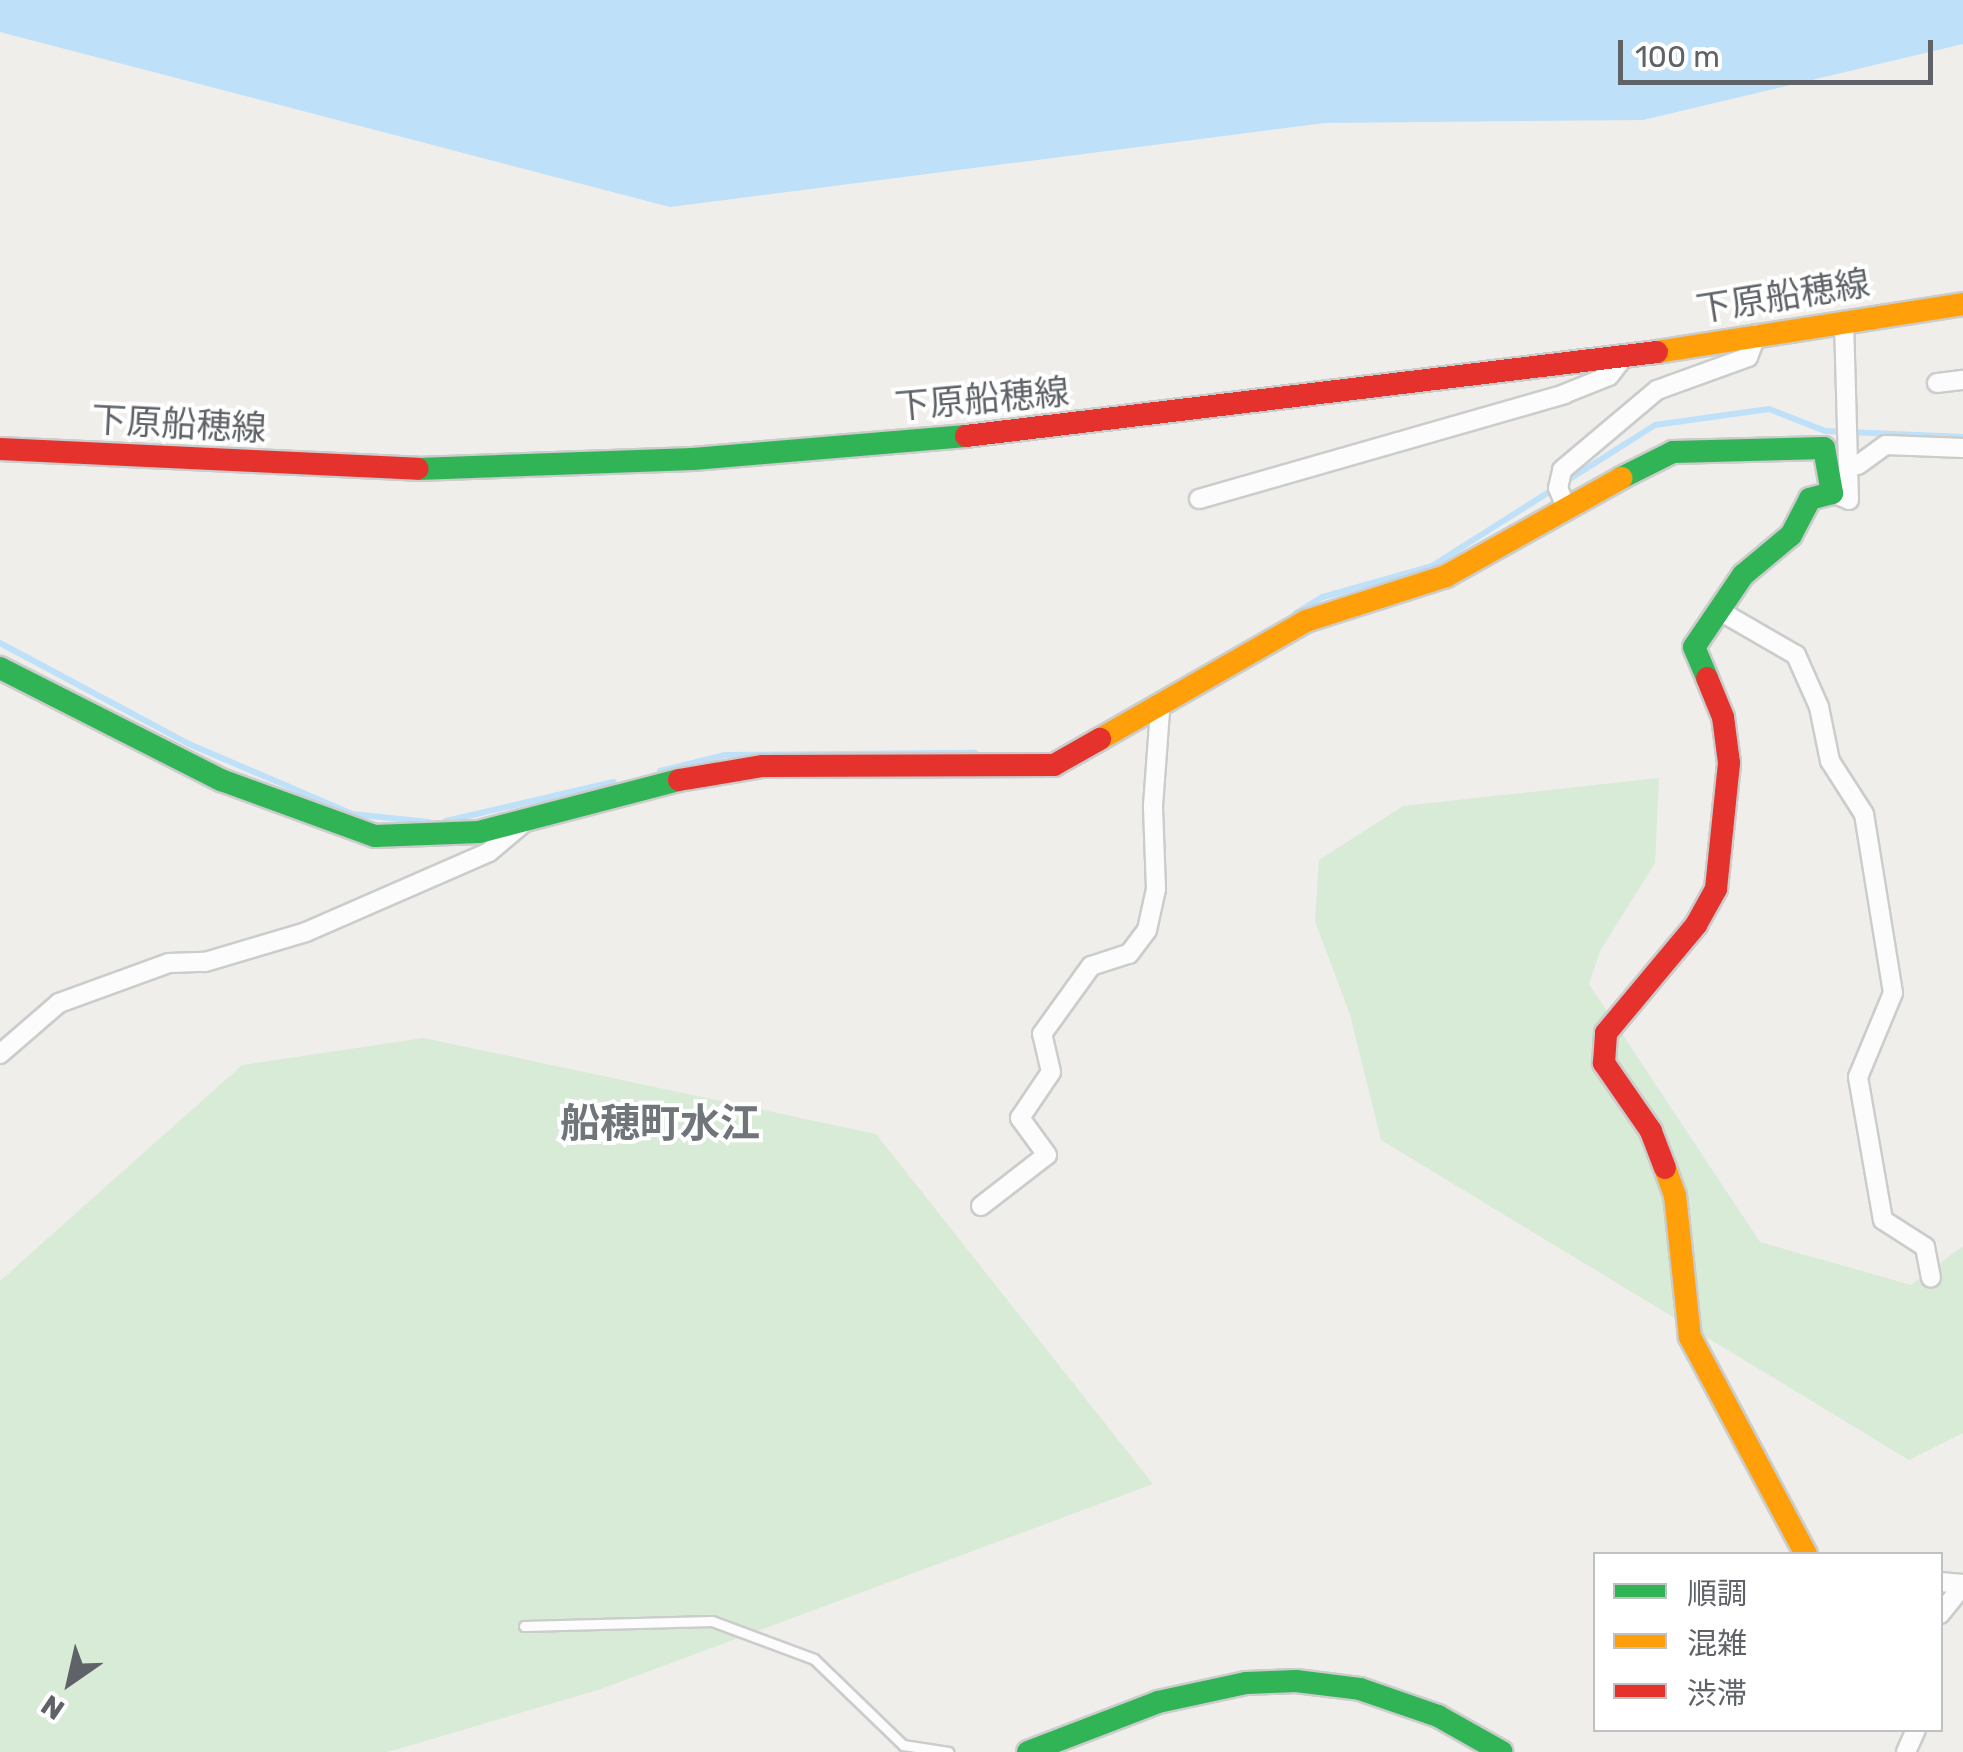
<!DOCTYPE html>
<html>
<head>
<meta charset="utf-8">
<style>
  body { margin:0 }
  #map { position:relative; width:1963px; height:1752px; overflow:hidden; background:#efeeea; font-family:Rubik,"Noto Sans JP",sans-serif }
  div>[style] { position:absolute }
  .green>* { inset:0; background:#d8ebd6 }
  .water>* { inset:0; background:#bfe0f9 }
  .stream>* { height:6px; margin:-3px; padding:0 3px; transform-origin:3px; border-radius:3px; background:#bfe0f9 }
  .roads { filter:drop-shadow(2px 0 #cbcccc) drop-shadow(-2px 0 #cbcccc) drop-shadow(0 2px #cbcccc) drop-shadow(0 -2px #cbcccc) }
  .lane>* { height:9px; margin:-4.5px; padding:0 4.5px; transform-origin:4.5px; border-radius:4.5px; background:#fdfcfc }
  .street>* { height:18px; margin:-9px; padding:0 9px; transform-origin:9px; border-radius:9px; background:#fdfcfc }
  .fast>* { height:22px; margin:-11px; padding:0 11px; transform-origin:11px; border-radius:11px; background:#30b455 }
  .slow>* { height:22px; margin:-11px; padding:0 11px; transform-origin:11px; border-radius:11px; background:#ff9f0a }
  .jam>* { height:22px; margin:-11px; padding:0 11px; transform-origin:11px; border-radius:11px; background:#e5322d }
  span { translate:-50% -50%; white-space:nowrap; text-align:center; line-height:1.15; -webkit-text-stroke:8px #fff; paint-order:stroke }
  .street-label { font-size:35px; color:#5f6368 }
  .quarter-label { font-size:40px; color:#70757a; font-weight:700 }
  .legend { position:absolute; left:1593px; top:1552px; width:350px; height:180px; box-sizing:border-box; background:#fff; border:2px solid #bfc1c3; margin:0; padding:12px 18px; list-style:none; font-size:30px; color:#5f6368 }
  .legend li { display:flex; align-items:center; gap:20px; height:50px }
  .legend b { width:50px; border:2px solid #bfc1c3 }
  .north { position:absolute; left:20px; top:1632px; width:100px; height:100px; -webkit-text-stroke:8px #fff; paint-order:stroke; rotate:214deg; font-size:28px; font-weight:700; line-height:40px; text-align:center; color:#5f6368 }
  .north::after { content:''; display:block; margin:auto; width:35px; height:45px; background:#5f6368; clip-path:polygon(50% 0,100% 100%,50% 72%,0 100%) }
  .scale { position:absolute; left:1618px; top:40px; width:315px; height:45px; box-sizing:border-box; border:5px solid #5f6368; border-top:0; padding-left:12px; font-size:30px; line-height:35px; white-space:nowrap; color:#5f6368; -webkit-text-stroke:8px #fff; paint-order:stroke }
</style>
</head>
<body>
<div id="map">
  <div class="green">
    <div style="clip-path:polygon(1659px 778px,1655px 863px,1600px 951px,1589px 984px,1760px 1242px,1911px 1285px,1963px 1246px,1963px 1433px,1909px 1460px,1381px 1140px,1350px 1015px,1315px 921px,1319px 860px,1403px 806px)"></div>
    <div style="clip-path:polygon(424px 1038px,876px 1134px,1153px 1484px,601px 1689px,388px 1752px,0 1752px,0 1281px,242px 1065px)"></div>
  </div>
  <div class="water">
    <div style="clip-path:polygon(0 0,1963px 0,1963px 44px,1643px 120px,1325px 123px,670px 207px,0 32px)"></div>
  </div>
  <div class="stream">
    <div style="left:1296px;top:613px;width:31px;rotate:-31deg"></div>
    <div style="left:1323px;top:597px;width:113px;rotate:-15.9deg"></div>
    <div style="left:1432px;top:566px;width:264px;rotate:-32.3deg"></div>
    <div style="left:1655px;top:425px;width:115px;rotate:-8deg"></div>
    <div style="left:1769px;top:409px;width:60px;rotate:21.4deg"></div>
    <div style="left:1825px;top:431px;width:138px;rotate:2.5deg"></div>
    <div style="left:0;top:643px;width:214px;rotate:28.1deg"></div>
    <div style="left:189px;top:744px;width:177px;rotate:23.2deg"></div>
    <div style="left:352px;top:814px;width:77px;rotate:5.9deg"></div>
    <div style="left:660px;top:771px;width:67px;rotate:-13.8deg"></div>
    <div style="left:725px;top:755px;width:250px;rotate:-0.5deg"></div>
    <div style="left:446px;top:821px;width:172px;rotate:-13.1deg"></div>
  </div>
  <div class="roads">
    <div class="lane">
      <div style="left:524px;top:1626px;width:188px;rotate:-1.5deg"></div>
      <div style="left:712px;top:1621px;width:109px;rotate:20.4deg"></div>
      <div style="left:814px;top:1659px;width:124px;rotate:44deg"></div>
      <div style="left:903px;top:1745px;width:46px;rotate:8.8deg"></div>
    </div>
    <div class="street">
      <div style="left:1937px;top:383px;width:26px;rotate:-7deg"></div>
      <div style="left:1858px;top:465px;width:34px;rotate:-36deg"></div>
      <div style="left:1886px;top:445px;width:77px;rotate:2.2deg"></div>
      <div style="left:1832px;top:493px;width:18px;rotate:22deg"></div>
      <div style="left:1849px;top:500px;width:178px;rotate:-91.6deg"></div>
      <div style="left:1199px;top:499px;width:380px;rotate:-16deg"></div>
      <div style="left:1564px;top:394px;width:48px;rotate:-21.8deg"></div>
      <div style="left:1609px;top:376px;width:24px;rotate:-52deg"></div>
      <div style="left:1565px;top:505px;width:18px;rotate:-112deg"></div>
      <div style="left:1558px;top:488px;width:18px;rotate:-77deg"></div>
      <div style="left:1562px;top:470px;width:124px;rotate:-40.1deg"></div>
      <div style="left:1657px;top:390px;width:97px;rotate:-19.9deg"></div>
      <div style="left:1748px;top:357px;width:25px;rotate:-69deg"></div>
      <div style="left:1718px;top:610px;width:90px;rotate:30deg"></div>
      <div style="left:1796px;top:655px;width:57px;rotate:66.1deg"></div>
      <div style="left:1819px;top:707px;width:55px;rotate:78.5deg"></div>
      <div style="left:1830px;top:761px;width:63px;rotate:57.3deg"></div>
      <div style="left:1864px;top:814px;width:181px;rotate:80.8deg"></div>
      <div style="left:1893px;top:993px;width:91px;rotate:112.6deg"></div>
      <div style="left:1858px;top:1077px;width:145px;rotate:80.1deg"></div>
      <div style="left:1883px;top:1220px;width:50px;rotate:32.7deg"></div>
      <div style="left:1925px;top:1247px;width:31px;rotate:79deg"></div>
      <div style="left:0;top:1054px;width:78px;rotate:-40.8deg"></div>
      <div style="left:59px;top:1003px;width:117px;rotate:-20deg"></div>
      <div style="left:169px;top:963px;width:36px;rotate:-2deg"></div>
      <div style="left:205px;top:962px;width:105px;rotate:-16.5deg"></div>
      <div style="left:306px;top:932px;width:200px;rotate:-23.6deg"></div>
      <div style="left:489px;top:852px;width:48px;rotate:-40deg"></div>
      <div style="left:981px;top:1206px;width:83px;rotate:-37.7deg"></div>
      <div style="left:1047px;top:1155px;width:46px;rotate:-126.1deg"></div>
      <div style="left:1020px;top:1118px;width:55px;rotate:-56deg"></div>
      <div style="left:1051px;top:1072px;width:39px;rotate:-103deg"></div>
      <div style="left:1042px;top:1034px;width:84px;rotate:-54.2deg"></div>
      <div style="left:1091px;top:966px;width:40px;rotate:-18deg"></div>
      <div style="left:1129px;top:954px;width:30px;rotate:-53deg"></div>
      <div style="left:1147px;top:930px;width:42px;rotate:-77.6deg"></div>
      <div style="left:1156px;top:889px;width:83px;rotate:-92.1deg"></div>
      <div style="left:1153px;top:806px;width:96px;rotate:-85.8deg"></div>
      <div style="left:1940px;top:1582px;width:23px;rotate:5deg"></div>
      <div style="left:1940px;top:1614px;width:36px;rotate:-51deg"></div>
      <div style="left:1906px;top:1752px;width:24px;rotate:-66deg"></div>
    </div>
    <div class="fast">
      <div style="left:418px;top:469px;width:275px;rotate:-2.1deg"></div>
      <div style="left:693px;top:459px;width:274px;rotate:-4.8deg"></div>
      <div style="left:1621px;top:478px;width:58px;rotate:-26.6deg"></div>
      <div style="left:1673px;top:452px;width:151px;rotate:-1.5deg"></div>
      <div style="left:1824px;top:448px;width:46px;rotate:79.9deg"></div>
      <div style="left:1832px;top:493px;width:23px;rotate:165deg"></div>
      <div style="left:1810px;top:499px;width:41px;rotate:117.8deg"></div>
      <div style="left:1791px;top:535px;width:62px;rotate:140.2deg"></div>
      <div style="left:1743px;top:575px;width:87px;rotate:124.2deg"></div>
      <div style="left:1694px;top:647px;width:34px;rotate:67deg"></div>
      <div style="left:0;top:668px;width:248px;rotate:26.9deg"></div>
      <div style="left:221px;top:780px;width:164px;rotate:20deg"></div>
      <div style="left:375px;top:836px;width:104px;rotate:-2.2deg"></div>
      <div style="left:479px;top:832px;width:207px;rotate:-14.6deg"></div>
      <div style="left:1028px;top:1752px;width:139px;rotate:-21deg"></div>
      <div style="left:1158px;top:1702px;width:90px;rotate:-12.2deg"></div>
      <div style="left:1246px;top:1683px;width:50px;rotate:-2.3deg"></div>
      <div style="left:1296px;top:1681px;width:64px;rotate:7.1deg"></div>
      <div style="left:1360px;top:1689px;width:83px;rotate:19.1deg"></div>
      <div style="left:1438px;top:1716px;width:73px;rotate:29.4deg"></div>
    </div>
    <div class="slow">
      <div style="left:1657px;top:352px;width:310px;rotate:-8.9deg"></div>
      <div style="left:1100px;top:739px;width:237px;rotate:-29.8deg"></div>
      <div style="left:1306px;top:621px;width:147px;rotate:-17.8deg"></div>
      <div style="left:1446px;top:576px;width:201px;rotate:-29.2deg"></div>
      <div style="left:1665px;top:1168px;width:29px;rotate:70deg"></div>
      <div style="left:1675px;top:1195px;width:143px;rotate:84deg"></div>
      <div style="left:1690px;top:1337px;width:246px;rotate:61.9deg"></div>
    </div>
    <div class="jam">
      <div style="left:966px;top:436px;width:696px;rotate:-6.93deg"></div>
      <div style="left:0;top:449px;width:418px;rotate:2.7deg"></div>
      <div style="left:679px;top:780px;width:85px;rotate:-9.5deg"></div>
      <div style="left:763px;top:766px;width:291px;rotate:-0.2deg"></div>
      <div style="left:1054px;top:765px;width:53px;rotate:-29.5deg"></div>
      <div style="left:1665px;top:1168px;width:40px;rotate:-111deg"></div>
      <div style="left:1651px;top:1131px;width:83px;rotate:-124.7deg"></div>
      <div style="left:1604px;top:1063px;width:30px;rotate:-86deg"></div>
      <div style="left:1606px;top:1033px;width:141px;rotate:-50.2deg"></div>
      <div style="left:1696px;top:925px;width:41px;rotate:-60.9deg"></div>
      <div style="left:1716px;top:889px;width:127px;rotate:-84.1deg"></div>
      <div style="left:1729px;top:763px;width:46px;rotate:-97.4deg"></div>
      <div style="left:1723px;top:717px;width:42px;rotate:-112.3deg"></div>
    </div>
  </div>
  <div class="street-label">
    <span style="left:1783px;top:296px;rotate:-9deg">下原船穂線</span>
    <span style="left:982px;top:399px;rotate:-5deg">下原船穂線</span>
    <span style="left:179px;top:424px;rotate:3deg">下原船穂線</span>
  </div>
  <div class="quarter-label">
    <span style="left:660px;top:1124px">船穂町水江</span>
  </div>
  <ul class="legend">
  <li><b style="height:12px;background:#30b455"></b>順調</li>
  <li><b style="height:12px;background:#ff9f0a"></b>混雑</li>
  <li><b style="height:12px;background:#e5322d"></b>渋滞</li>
  </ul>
  <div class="north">N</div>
  <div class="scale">100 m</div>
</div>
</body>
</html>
